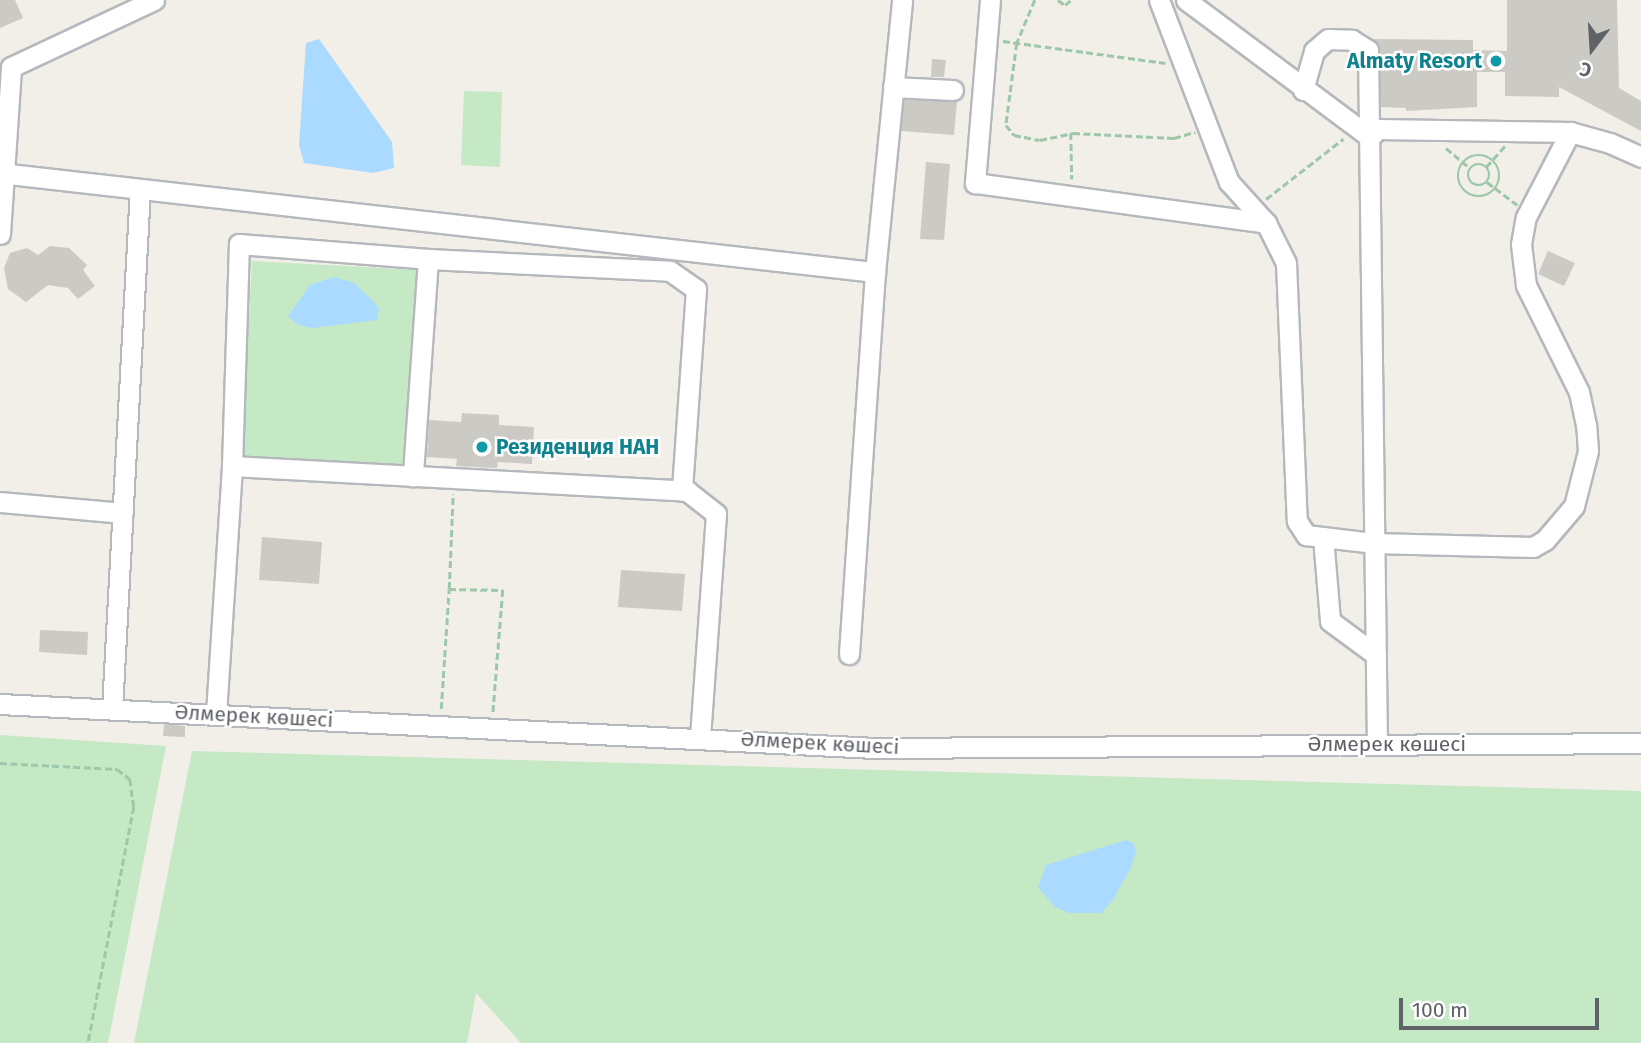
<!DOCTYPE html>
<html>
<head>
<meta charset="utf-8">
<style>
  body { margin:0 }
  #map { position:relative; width:1641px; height:1043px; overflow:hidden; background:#f1efe8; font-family:"Fira Sans",sans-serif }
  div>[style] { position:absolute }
  .green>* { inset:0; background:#c5e8c5 }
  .water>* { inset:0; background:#aadaff }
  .building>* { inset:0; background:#cccac5 }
  .path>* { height:2.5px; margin-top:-1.25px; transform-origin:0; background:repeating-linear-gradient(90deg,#9cc7a9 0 7px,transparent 0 10.5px) }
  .path>.ring { margin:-1.25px; padding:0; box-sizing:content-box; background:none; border:2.5px solid #9cc7a9; border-radius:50% }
  .roads { filter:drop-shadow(2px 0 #b5b8bc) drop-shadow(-2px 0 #b5b8bc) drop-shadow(0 2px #b5b8bc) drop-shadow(0 -2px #b5b8bc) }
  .minor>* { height:19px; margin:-9.5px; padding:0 9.5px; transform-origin:9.5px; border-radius:9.5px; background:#fff }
  .dots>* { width:19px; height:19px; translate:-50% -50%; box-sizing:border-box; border:4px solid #fff; border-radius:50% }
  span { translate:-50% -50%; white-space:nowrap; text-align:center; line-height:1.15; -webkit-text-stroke:5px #fff; paint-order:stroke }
  .culture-label { font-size:21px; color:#0d838f; font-weight:700 }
  .right { translate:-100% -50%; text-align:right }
  .left { translate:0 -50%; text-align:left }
  .street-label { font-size:21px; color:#5f6368 }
  .north { position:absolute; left:1557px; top:14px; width:70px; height:70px; -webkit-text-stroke:5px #fff; paint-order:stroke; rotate:197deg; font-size:19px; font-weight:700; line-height:28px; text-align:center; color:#5f6368 }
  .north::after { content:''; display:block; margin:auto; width:24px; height:32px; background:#5f6368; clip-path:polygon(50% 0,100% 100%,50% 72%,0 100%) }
  .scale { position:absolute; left:1399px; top:998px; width:200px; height:32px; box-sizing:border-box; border:4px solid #5f6368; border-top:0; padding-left:9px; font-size:21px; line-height:24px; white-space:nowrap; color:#5f6368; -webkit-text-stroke:5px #fff; paint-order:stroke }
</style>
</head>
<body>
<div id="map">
  <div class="green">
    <div style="clip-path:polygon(464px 91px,502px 92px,500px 167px,461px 165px)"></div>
    <div style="clip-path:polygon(252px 261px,417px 270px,406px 469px,241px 460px)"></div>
    <div style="clip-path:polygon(0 735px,166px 746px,108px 1043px,0 1043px)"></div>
    <div style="clip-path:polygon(192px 751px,1641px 791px,1641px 1043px,521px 1043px,476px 993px,467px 1043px,134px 1043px)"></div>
  </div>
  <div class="water">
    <div style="clip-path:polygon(319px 39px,392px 142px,394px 168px,373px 173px,304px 163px,299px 145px,306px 43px)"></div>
    <div style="clip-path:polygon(334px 277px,354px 283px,370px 298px,379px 308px,377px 320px,313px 328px,298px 325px,288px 316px,310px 285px)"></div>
    <div style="clip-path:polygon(1126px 840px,1134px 843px,1136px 852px,1131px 867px,1113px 900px,1101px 913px,1069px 913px,1055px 907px,1038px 887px,1046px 865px)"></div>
  </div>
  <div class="building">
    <div style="clip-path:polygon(0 0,15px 0,23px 18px,0 28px)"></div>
    <div style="clip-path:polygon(1507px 0,1617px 0,1619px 88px,1641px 101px,1641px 131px,1559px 87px,1559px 97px,1505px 96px,1505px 72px,1477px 72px,1477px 107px,1406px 111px,1406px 108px,1381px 107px,1380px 50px,1374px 39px,1473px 40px,1473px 50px,1507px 51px)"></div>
    <div style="clip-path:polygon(932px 59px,946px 60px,944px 77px,931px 77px)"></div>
    <div style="clip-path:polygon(904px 100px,957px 101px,954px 135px,901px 131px)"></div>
    <div style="clip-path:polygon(926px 162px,950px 164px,944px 240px,920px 239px)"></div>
    <div style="clip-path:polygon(50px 246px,69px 248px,87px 265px,83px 270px,95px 286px,78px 299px,68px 288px,48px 285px,26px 302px,8px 289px,4px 268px,10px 253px,27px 248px,38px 255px)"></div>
    <div style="clip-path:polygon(1548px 251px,1575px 263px,1564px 286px,1538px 274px)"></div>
    <div style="clip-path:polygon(462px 413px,499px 415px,499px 425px,534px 427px,532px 464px,498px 462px,497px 468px,456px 466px,457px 459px,427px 457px,429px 420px,461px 422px)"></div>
    <div style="clip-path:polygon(262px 537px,322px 542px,319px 584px,259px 580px)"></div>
    <div style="clip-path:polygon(621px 570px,685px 574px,682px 611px,618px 607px)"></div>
    <div style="clip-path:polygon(40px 630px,88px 632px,87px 655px,39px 652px)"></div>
    <div style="clip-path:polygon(164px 724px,185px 726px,185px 737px,163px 736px)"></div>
  </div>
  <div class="path">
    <div style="left:1035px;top:0;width:47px;rotate:112.7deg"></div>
    <div style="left:1017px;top:43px;width:83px;rotate:97.6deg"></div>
    <div style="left:1006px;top:125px;width:13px;rotate:51deg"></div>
    <div style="left:1014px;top:135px;width:26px;rotate:11deg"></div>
    <div style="left:1040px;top:140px;width:34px;rotate:-12deg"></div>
    <div style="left:1073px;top:133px;width:101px;rotate:2.8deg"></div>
    <div style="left:1174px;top:138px;width:22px;rotate:-16deg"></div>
    <div style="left:1058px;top:0;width:9px;rotate:36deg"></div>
    <div style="left:1065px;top:5px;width:8px;rotate:-40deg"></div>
    <div style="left:1003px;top:41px;width:164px;rotate:7.7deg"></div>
    <div style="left:1071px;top:133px;width:46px;rotate:88.8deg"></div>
    <div style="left:1446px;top:148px;width:31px;rotate:40deg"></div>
    <div class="ring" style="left:1458px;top:155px;width:39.5px;height:39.5px"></div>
    <div class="ring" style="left:1468px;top:164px;width:19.5px;height:19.5px"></div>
    <div style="left:1486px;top:167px;width:28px;rotate:-48deg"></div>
    <div style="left:1487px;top:182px;width:38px;rotate:37deg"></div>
    <div style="left:1266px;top:199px;width:98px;rotate:-37.9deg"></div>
    <div style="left:449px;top:589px;width:95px;rotate:-87.6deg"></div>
    <div style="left:441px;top:709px;width:120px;rotate:-86.2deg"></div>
    <div style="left:449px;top:589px;width:54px;rotate:1.1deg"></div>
    <div style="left:503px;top:590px;width:123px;rotate:94.6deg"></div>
    <div style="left:0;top:763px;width:117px;rotate:2.9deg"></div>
    <div style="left:117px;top:769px;width:16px;rotate:38deg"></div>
    <div style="left:130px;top:779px;width:28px;rotate:82deg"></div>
    <div style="left:134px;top:807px;width:240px;rotate:101deg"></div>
  </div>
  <div class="roads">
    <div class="minor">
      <div style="left:990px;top:0;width:184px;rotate:94.7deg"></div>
      <div style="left:975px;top:183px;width:294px;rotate:7.8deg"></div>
      <div style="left:1159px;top:0;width:195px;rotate:69deg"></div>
      <div style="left:1229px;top:182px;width:55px;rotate:47.9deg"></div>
      <div style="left:1266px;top:223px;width:45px;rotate:63.4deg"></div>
      <div style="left:1286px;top:263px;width:258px;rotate:87.6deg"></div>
      <div style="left:1297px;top:521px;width:17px;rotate:57deg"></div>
      <div style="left:1306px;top:535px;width:67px;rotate:6.8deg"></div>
      <div style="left:1373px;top:543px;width:160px;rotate:1.4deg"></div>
      <div style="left:1533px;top:547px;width:14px;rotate:-30deg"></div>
      <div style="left:1545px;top:540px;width:45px;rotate:-49.5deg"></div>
      <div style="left:1574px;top:506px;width:57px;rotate:-75.7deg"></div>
      <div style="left:1588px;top:451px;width:26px;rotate:-94deg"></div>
      <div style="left:1586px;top:425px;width:34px;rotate:-102deg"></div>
      <div style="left:1579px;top:392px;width:119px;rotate:-116.4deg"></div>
      <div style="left:1526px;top:285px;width:41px;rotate:-97deg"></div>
      <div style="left:1521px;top:244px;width:27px;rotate:-80deg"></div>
      <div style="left:1526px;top:217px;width:96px;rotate:-62.6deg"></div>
      <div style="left:1186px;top:0;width:229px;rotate:36.7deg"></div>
      <div style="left:893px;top:87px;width:60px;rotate:2.9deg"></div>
      <div style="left:1303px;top:90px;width:41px;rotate:-74.2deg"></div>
      <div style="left:1314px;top:51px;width:18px;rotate:-41deg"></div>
      <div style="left:1328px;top:39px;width:24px;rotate:2deg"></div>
      <div style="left:1352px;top:40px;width:19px;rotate:32deg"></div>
      <div style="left:1368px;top:50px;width:694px;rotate:89.26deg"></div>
      <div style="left:1370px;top:137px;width:11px;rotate:-45deg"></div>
      <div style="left:1378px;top:129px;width:192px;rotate:0.9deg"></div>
      <div style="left:1570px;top:132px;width:41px;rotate:15.4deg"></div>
      <div style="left:1610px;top:143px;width:34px;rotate:24deg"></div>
      <div style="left:0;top:173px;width:881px;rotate:6.46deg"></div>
      <div style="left:875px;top:272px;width:383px;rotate:93.9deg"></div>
      <div style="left:0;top:234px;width:167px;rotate:-86.2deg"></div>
      <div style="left:11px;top:67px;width:158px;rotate:-25.1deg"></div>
      <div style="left:428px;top:259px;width:242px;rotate:2.8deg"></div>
      <div style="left:670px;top:271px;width:32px;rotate:35deg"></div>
      <div style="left:696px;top:289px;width:202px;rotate:94deg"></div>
      <div style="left:875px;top:272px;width:273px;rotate:-84.3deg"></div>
      <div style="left:232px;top:466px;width:222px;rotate:-88.2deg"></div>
      <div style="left:239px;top:244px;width:190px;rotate:4.5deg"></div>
      <div style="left:428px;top:259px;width:218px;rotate:94deg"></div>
      <div style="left:0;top:502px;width:123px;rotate:5.1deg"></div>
      <div style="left:1323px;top:537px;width:84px;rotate:85.2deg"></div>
      <div style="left:1330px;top:621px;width:57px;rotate:36.5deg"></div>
      <div style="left:0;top:704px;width:877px;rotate:2.88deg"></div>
      <div style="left:876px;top:748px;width:765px;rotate:-0.37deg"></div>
      <div style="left:112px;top:709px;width:521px;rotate:-86.92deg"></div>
      <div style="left:216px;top:714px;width:249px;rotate:-86.3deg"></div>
      <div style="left:232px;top:466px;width:456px;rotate:3.1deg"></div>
      <div style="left:687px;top:491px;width:37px;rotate:38deg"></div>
      <div style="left:716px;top:514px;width:224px;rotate:94.1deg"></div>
    </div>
  </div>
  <div class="dots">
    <div style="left:1496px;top:61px;background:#0f9aa8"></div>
    <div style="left:482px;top:447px;background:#0f9aa8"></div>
  </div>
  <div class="culture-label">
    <span class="right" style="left:1482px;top:61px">Almaty Resort</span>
    <span class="left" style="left:496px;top:447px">Резиденция НАН</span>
  </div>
  <div class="street-label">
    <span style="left:254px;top:716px;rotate:3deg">Әлмерек көшесі</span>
    <span style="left:820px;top:743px;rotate:3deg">Әлмерек көшесі</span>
    <span style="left:1387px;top:744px">Әлмерек көшесі</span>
  </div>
  <div class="north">С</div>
  <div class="scale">100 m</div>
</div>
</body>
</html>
